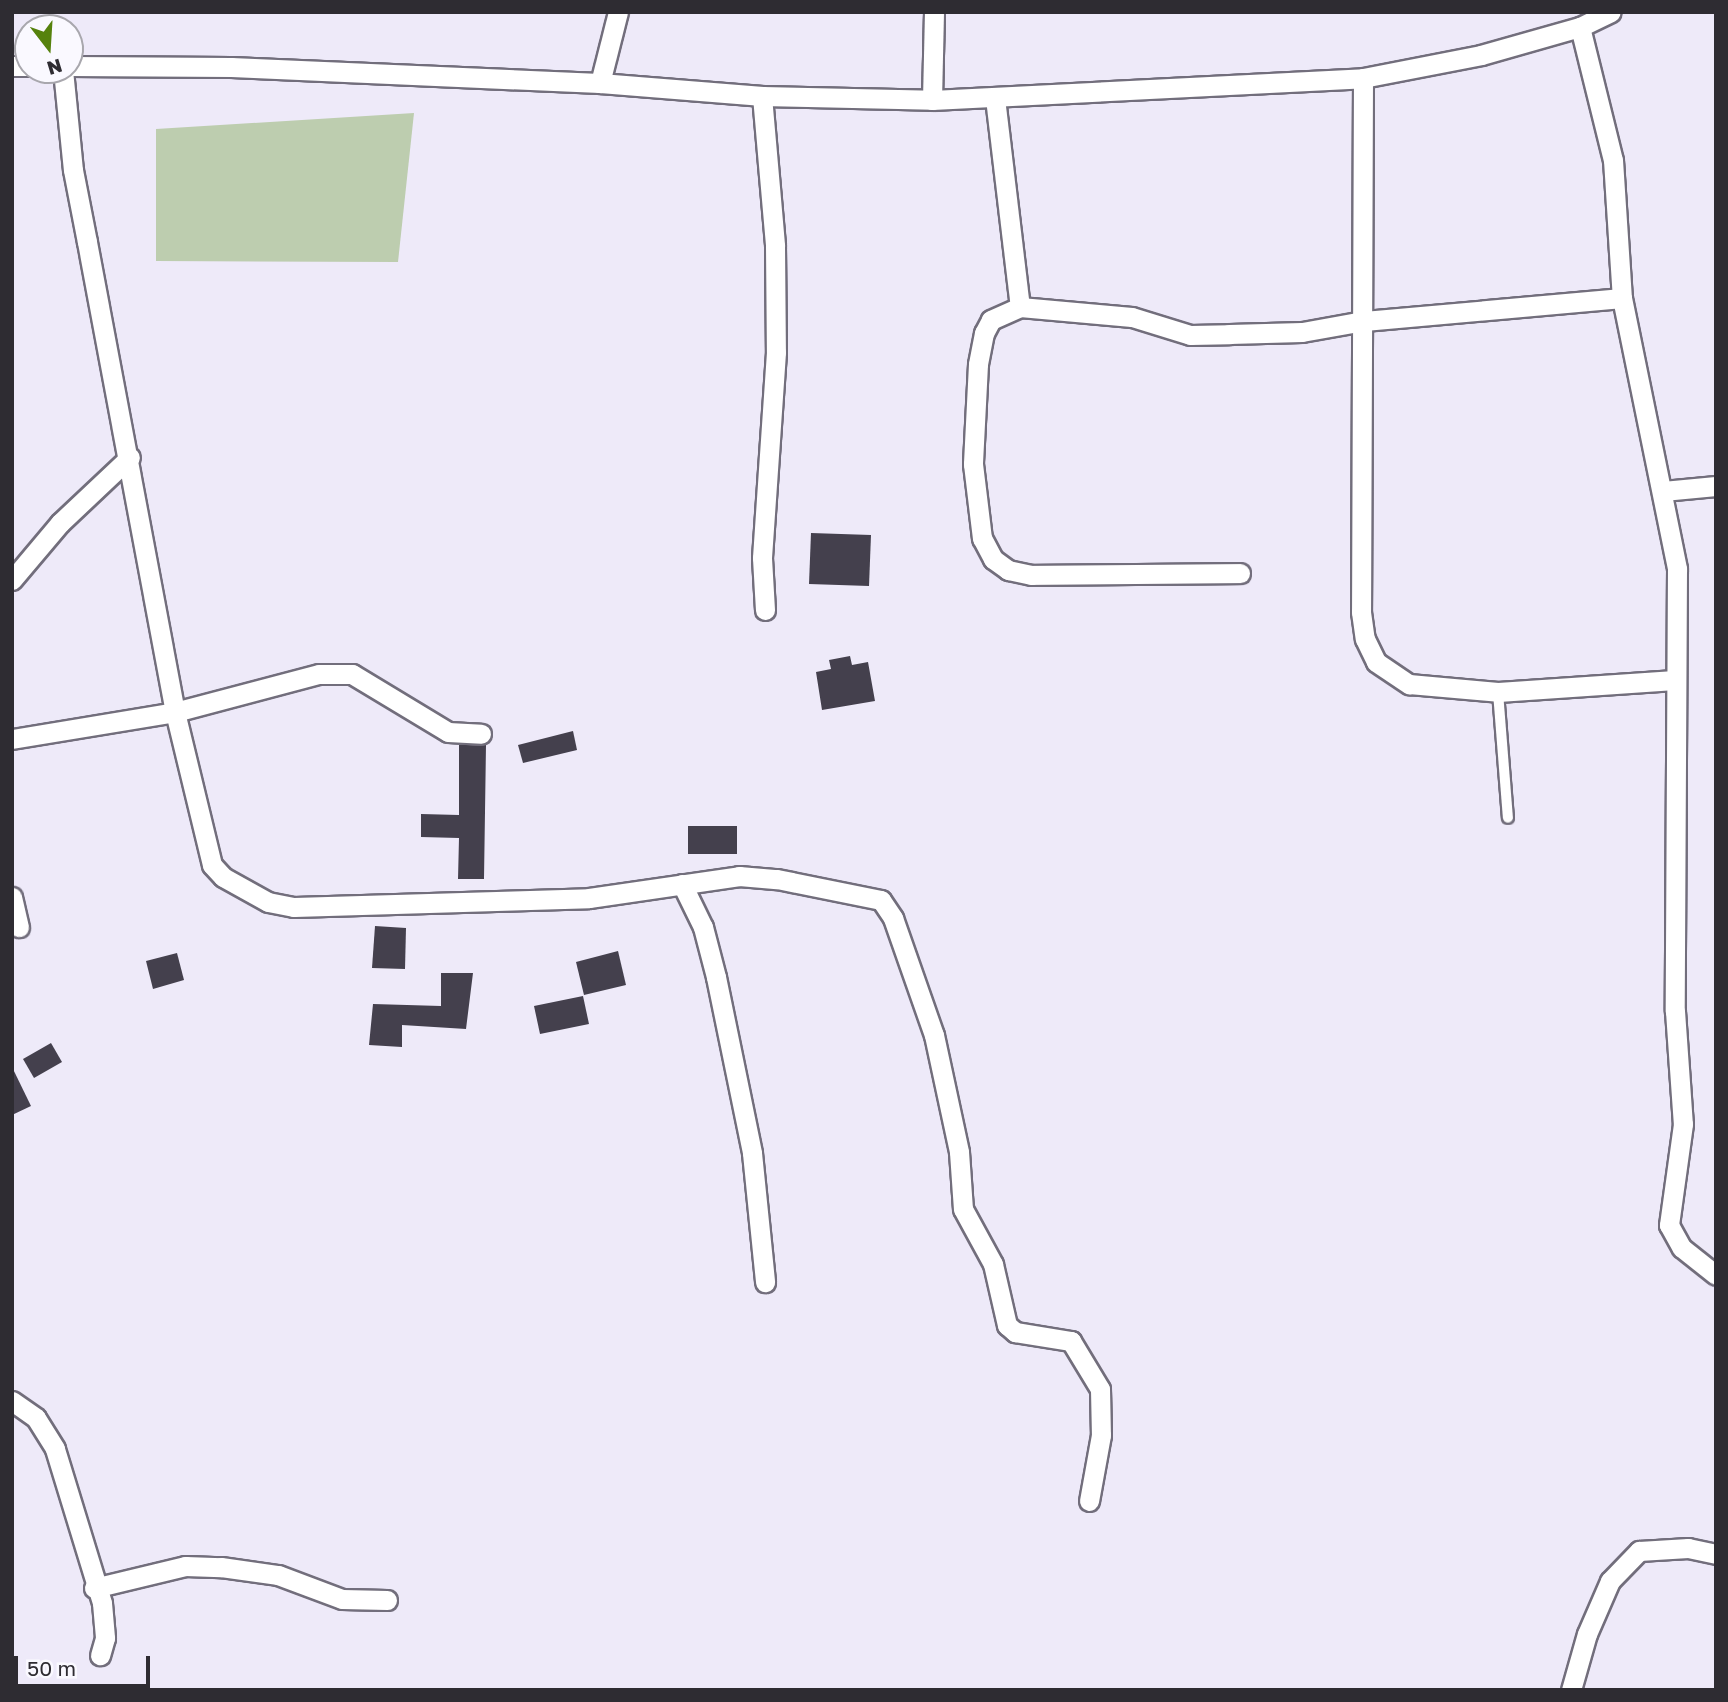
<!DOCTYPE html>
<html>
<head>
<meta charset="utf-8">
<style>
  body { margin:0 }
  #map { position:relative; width:1728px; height:1702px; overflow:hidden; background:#eeeaf9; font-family:"Golos Text",sans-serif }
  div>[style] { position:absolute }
  .green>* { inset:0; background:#bdcdaf }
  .building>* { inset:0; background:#44404d }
  .roads { filter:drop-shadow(2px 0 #726e7c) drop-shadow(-2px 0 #726e7c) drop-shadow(0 2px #726e7c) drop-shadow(0 -2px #726e7c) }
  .lane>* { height:10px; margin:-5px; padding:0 5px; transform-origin:5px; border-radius:5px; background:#fff }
  .street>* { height:19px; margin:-9.5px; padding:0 9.5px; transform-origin:9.5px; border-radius:9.5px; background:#fff }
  span { translate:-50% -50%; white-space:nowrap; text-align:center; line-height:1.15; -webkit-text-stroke:7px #faf9ff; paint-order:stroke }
  .frame { position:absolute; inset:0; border:14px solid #2e2c32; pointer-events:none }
  .north { position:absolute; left:14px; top:14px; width:70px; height:70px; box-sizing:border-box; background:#faf9ff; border:2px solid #a8a7ad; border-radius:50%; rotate:163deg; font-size:19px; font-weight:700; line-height:28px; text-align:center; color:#2e2c32 }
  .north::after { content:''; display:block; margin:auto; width:24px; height:32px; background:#56820d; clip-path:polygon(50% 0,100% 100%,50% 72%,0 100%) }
  .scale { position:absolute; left:14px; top:1656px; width:136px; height:32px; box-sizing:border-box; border:4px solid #2e2c32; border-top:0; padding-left:9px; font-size:21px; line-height:24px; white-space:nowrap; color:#2e2c32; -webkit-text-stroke:5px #faf9ff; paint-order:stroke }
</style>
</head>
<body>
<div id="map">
  <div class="green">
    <div style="clip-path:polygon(414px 113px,398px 262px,156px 261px,156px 129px)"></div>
  </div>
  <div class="building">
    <div style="clip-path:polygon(811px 533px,871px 535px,869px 586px,809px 584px)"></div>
    <div style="clip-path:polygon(850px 656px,852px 665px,868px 662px,875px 701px,822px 710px,816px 672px,831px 669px,829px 660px)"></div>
    <div style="clip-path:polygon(573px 731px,577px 750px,523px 763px,518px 745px)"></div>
    <div style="clip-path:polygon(459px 745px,486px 745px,484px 879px,458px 879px,459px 838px,421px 837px,421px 814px,459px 815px)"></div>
    <div style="clip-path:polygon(688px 826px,737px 826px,737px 854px,688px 854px)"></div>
    <div style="clip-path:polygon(375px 926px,406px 928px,405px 969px,372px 968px)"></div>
    <div style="clip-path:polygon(618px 951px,626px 985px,584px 995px,576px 962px)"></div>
    <div style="clip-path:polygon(177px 953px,184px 980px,153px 989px,146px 961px)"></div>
    <div style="clip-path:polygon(441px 973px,473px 973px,466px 1029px,402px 1025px,402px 1047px,369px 1045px,373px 1004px,441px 1006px)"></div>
    <div style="clip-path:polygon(583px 996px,589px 1024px,540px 1034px,534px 1006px)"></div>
    <div style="clip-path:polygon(51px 1043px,62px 1062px,34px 1078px,23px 1059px)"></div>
    <div style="clip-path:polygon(12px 1067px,31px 1106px,12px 1115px)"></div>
  </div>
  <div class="roads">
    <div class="lane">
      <div style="left:1498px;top:692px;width:126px;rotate:85.5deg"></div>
    </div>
    <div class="street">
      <div style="left:1580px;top:27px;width:137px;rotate:76.1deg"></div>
      <div style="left:1613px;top:160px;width:138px;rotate:86.3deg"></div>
      <div style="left:1622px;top:298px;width:277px;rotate:78.5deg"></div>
      <div style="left:1677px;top:569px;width:442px;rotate:90.3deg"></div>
      <div style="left:1675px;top:1011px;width:113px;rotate:86deg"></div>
      <div style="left:1683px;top:1124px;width:102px;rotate:97.9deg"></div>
      <div style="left:1669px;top:1225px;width:26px;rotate:61deg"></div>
      <div style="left:1682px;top:1248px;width:43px;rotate:38.5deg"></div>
      <div style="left:12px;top:66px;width:16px"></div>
      <div style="left:70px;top:66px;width:161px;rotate:0.4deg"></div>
      <div style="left:231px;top:67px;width:369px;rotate:2.5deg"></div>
      <div style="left:600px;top:83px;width:163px;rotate:4.6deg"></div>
      <div style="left:762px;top:96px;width:170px;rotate:1.3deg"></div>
      <div style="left:932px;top:100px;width:432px;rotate:-2.9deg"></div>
      <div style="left:1363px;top:78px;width:120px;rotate:-11deg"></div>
      <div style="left:1481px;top:55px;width:103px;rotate:-15.8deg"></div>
      <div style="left:1580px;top:27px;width:34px;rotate:-26deg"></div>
      <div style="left:63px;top:70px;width:100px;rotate:84.3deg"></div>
      <div style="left:73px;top:170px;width:73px;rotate:79deg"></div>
      <div style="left:87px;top:242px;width:478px;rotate:79.4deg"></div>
      <div style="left:175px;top:712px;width:157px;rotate:76.4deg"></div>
      <div style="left:212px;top:865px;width:16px;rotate:47deg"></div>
      <div style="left:223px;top:877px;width:51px;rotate:29.1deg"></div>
      <div style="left:268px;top:902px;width:26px;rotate:11deg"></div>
      <div style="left:294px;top:907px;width:295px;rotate:-1.7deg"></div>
      <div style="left:589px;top:898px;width:152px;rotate:-8.3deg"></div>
      <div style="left:739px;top:876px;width:38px;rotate:5deg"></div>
      <div style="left:777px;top:879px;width:106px;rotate:11.4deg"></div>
      <div style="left:881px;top:900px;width:22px;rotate:56deg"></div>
      <div style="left:893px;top:918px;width:124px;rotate:70.7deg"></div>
      <div style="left:934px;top:1035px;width:120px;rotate:77.9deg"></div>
      <div style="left:959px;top:1152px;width:57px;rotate:86deg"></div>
      <div style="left:963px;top:1209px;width:63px;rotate:61.4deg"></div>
      <div style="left:993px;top:1264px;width:63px;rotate:77.1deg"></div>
      <div style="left:1007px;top:1325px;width:11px;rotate:41deg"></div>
      <div style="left:1015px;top:1332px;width:57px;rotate:9.1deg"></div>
      <div style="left:1071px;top:1341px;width:56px;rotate:58.9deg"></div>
      <div style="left:1100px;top:1389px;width:46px;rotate:88.8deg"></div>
      <div style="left:1101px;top:1435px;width:67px;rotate:100.3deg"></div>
      <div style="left:1363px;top:78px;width:534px;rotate:90.21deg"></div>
      <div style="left:1361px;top:612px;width:27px;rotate:82deg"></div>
      <div style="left:1365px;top:639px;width:25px;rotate:64deg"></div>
      <div style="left:1376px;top:662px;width:40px;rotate:34deg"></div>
      <div style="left:1409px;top:684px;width:89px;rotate:5.1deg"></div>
      <div style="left:1498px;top:692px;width:177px;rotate:-3.9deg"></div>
      <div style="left:600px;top:83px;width:73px;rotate:-75.8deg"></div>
      <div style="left:762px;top:96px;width:151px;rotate:85deg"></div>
      <div style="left:775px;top:246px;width:106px;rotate:89.5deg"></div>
      <div style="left:776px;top:352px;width:206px;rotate:93.9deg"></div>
      <div style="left:762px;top:558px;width:52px;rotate:86.7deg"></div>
      <div style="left:995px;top:98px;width:210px;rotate:83.2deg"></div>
      <div style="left:1020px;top:307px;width:112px;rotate:5.1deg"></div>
      <div style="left:1132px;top:317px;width:61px;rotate:17.2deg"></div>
      <div style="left:1190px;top:335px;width:39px;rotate:-1deg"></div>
      <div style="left:1229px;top:334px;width:73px;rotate:-1.6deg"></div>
      <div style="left:1302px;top:332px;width:63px;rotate:-10.1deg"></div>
      <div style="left:1364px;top:321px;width:259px;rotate:-5.1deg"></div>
      <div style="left:932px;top:100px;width:88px;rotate:-88.7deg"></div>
      <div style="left:1020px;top:307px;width:32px;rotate:156deg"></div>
      <div style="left:991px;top:320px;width:15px;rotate:118deg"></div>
      <div style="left:984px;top:333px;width:32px;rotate:101deg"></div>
      <div style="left:978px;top:364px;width:100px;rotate:92.9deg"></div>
      <div style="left:973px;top:464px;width:75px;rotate:83.1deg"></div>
      <div style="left:982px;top:538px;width:24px;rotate:62deg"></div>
      <div style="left:993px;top:559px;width:19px;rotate:36deg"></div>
      <div style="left:1008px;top:570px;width:24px;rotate:12deg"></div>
      <div style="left:1031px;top:575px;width:209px;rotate:-0.5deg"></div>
      <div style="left:1663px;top:491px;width:53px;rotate:-5.4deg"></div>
      <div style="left:12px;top:580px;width:75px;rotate:-49.9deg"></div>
      <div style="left:60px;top:523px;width:96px;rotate:-43.3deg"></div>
      <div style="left:12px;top:739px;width:165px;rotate:-9.4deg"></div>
      <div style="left:175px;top:712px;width:149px;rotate:-14.8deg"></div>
      <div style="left:319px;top:674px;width:33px"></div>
      <div style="left:352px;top:674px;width:112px;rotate:31.1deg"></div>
      <div style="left:448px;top:732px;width:33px;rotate:3deg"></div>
      <div style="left:682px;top:884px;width:48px;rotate:64deg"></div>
      <div style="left:703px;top:927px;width:52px;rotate:75.4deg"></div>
      <div style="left:716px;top:977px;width:180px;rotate:78.4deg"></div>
      <div style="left:752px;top:1153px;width:130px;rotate:84.2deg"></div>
      <div style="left:12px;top:897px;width:31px;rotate:77deg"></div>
      <div style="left:12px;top:1401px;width:29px;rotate:35deg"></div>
      <div style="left:36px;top:1418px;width:36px;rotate:58deg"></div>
      <div style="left:55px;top:1449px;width:161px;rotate:73deg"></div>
      <div style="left:102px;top:1603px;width:35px;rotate:85deg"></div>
      <div style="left:105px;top:1638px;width:18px;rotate:106deg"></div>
      <div style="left:94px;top:1588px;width:94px;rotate:-13.6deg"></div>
      <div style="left:185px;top:1566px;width:36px;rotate:2deg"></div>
      <div style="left:221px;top:1567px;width:58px;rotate:8deg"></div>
      <div style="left:278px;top:1575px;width:68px;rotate:20.6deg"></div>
      <div style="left:342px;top:1599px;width:45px;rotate:1.3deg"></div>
      <div style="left:1571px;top:1690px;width:58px;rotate:-74.1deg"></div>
      <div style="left:1587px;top:1634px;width:58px;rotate:-66.5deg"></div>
      <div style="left:1610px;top:1581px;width:42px;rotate:-46deg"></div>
      <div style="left:1639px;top:1551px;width:49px;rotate:-3.5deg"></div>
      <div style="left:1688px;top:1548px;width:29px;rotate:12deg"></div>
    </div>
  </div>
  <div class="frame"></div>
  <div class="north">N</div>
  <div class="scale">50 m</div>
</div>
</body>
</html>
